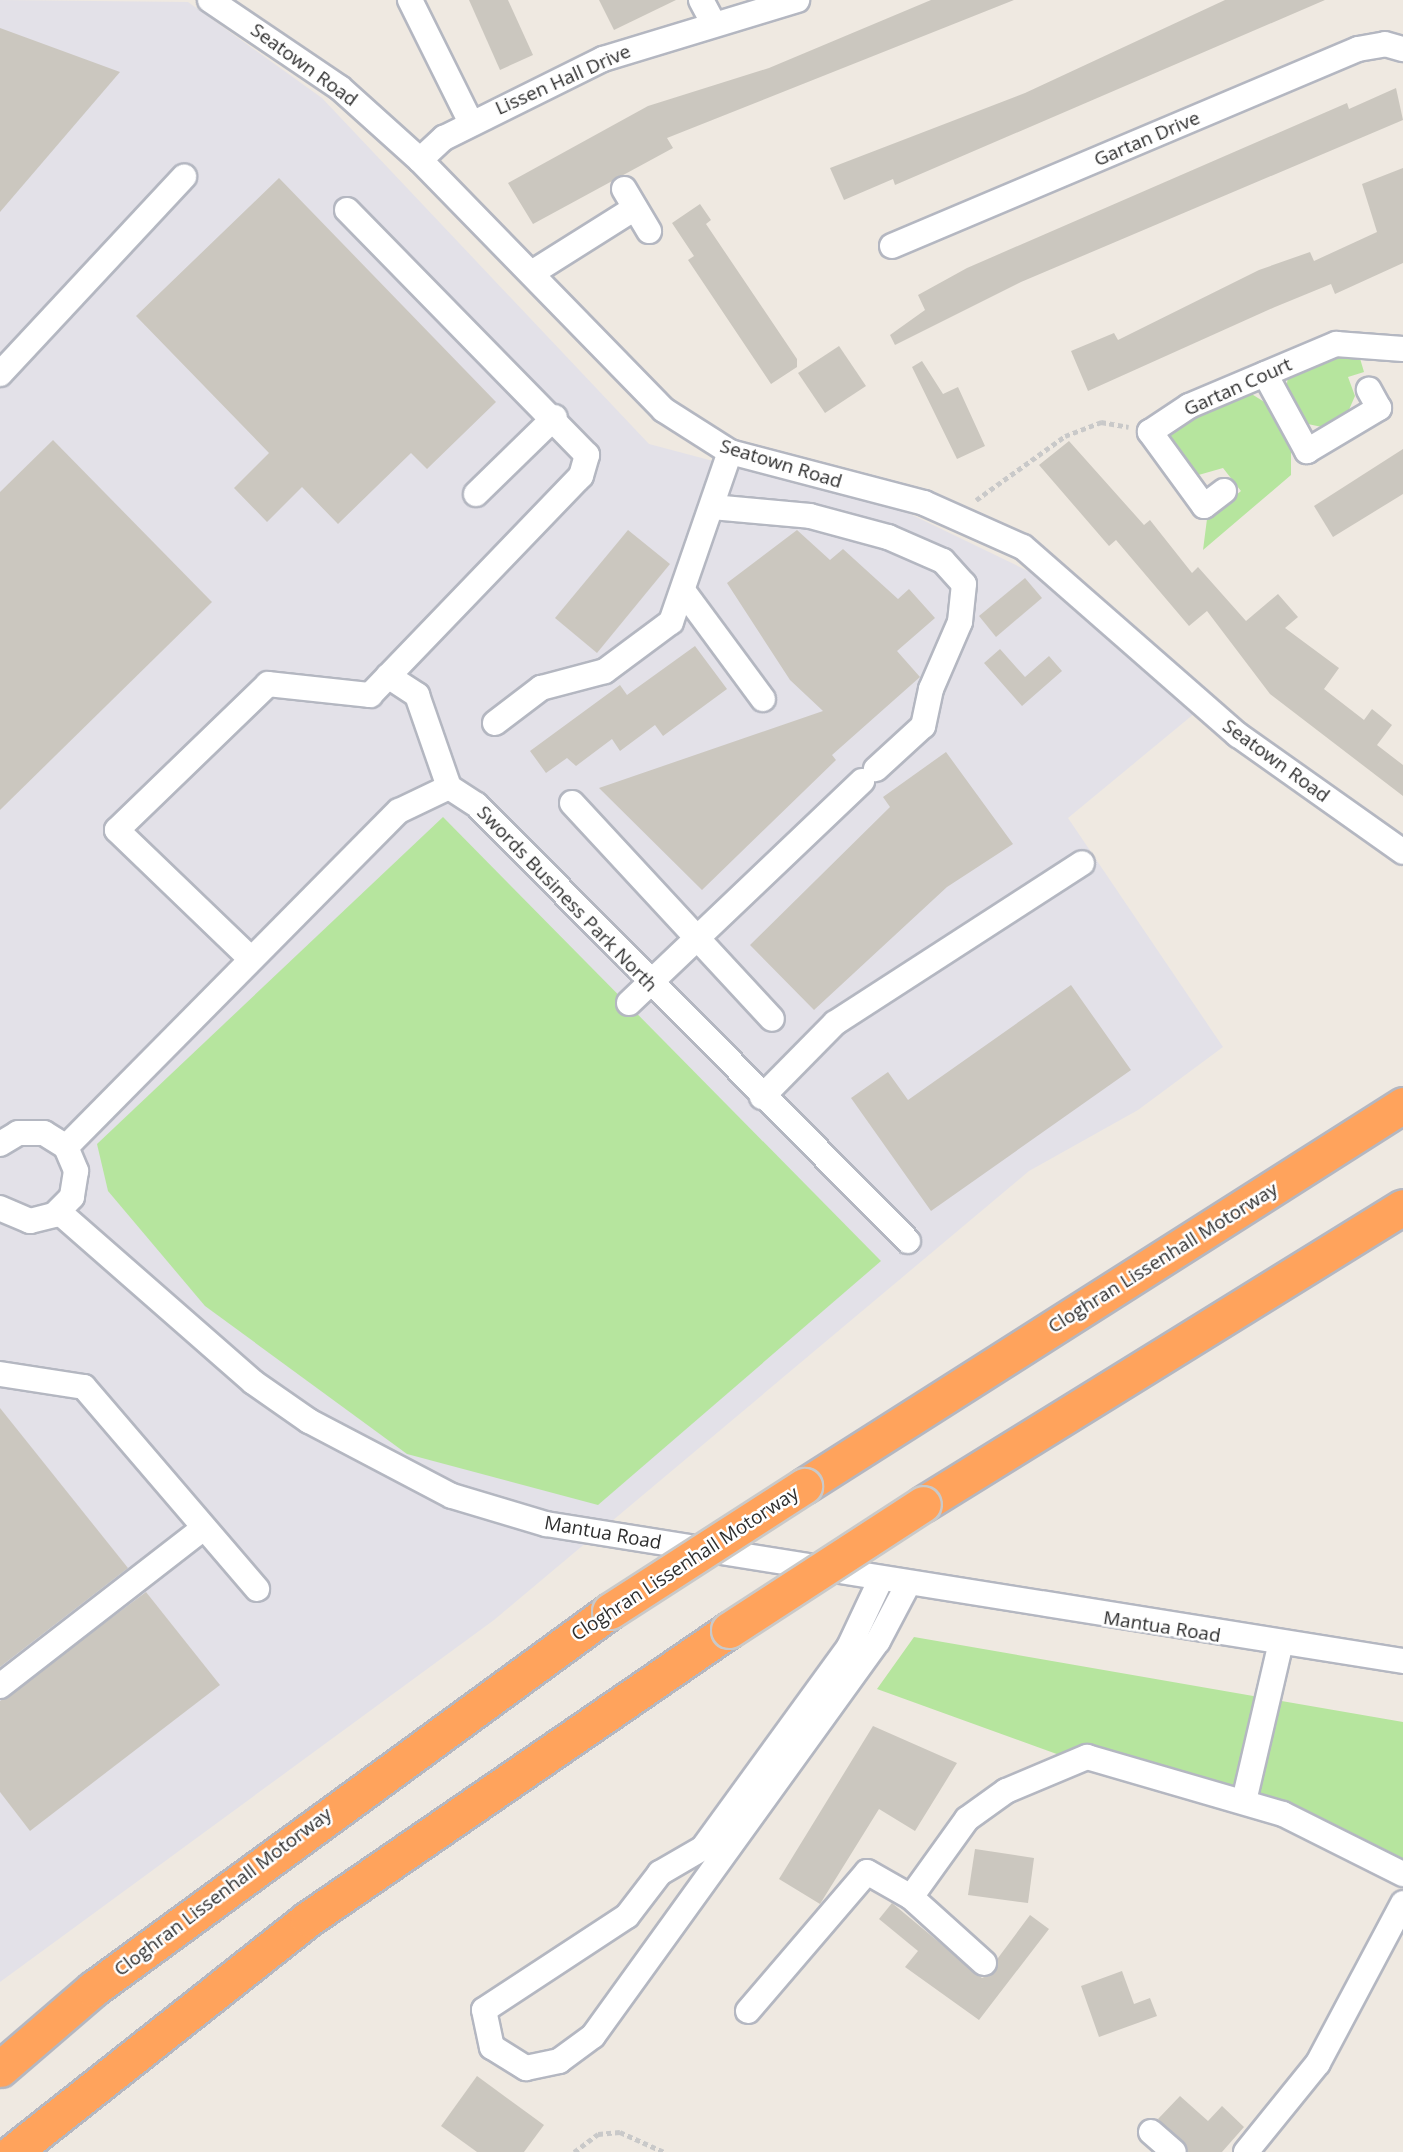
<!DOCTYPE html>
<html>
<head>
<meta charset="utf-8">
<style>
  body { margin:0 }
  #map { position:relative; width:1403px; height:2152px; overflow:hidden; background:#efe9e1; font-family:"Open Sans",sans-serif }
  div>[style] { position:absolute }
  .industrial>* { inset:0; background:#e3e1e8 }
  .green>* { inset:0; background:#b6e59e }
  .building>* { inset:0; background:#cbc7bf }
  .path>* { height:4.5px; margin-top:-2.25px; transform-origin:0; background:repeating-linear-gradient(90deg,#c9c9c9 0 5px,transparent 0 8.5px) }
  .roads { filter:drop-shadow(2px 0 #b4b7c1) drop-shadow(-2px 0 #b4b7c1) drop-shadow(0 2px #b4b7c1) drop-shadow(0 -2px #b4b7c1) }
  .minor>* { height:24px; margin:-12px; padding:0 12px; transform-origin:12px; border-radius:12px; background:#fff }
  .highway>* { height:35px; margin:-17.5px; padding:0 17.5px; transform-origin:17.5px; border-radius:17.5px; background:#ffa35c }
  .bridges { filter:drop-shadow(2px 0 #c9c9c9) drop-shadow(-2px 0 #c9c9c9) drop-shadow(0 2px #c9c9c9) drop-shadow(0 -2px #c9c9c9) }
  .highway-bridge>* { height:35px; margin:-17.5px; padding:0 17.5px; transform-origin:17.5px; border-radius:17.5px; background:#ffa35c }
  span { translate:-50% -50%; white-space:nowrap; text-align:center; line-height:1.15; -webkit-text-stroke:5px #fff; paint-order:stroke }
  .street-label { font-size:19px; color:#2e2e2e }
</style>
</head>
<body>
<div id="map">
  <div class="industrial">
    <div style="clip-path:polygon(0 0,188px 2px,322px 98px,649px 444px,906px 512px,1055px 584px,1195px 713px,1068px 818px,1223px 1047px,1138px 1110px,1029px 1171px,494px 1620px,0 1982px)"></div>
  </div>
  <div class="green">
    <div style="clip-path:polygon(1359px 355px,1364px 372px,1348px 377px,1355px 396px,1348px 412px,1322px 427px,1303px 423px,1286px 389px,1288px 377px,1311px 360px)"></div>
    <div style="clip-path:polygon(1250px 393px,1266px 403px,1291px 448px,1291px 475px,1203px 550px,1207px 519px,1241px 491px,1223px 468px,1195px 476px,1166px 436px,1175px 425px)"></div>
    <div style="clip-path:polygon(443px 817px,881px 1261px,598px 1505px,407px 1454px,205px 1306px,108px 1191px,97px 1144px)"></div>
    <div style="clip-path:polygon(914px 1637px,1403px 1722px,1403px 1869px,1337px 1833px,1065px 1757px,877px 1689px)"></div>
  </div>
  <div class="building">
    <div style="clip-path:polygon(469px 0,508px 0,533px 55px,500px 70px)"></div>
    <div style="clip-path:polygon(599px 0,676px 0,614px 30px)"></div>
    <div style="clip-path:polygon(931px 0,1014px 0,667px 138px,673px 148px,533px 224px,508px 183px,648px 106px,769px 68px)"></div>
    <div style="clip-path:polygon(1225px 0,1325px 0,895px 185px,893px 179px,844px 200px,830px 168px,1025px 93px)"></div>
    <div style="clip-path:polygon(0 28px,120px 72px,0 212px)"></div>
    <div style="clip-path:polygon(1396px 88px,1403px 120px,1021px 282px,895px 345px,890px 335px,925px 310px,918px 295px,967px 268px,1347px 103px,1349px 109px)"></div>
    <div style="clip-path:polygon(1403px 168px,1403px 263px,1335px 294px,1331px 284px,1275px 307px,1088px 391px,1071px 351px,1114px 333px,1118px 340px,1259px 270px,1310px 252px,1314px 261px,1377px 232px,1362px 184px)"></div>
    <div style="clip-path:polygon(279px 178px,496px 402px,427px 469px,411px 453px,338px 524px,302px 487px,267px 522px,234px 488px,269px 453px,136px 316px)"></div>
    <div style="clip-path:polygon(700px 204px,711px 220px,706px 224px,797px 359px,797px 367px,771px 384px,688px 260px,694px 256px,672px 223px)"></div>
    <div style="clip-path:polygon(839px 346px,866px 386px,825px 413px,798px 373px)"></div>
    <div style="clip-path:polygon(922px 361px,943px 394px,958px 387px,985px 446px,957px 459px,912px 367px)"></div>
    <div style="clip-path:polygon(53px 440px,212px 602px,0 810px,0 492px)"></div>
    <div style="clip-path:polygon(1069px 441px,1144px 525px,1150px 520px,1192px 573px,1198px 567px,1246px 621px,1278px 594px,1298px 617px,1285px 628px,1339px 668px,1324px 689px,1364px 720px,1372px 709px,1392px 725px,1377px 745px,1403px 765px,1403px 796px,1270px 694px,1207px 611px,1189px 626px,1116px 540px,1109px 546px,1039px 465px)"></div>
    <div style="clip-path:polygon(1403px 449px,1403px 494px,1333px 537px,1314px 506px)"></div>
    <div style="clip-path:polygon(628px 530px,670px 564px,597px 653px,555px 618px)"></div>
    <div style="clip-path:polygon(797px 530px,830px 560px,843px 549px,898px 599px,909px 589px,935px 618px,897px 651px,920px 677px,832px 755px,836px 760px,702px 890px,599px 788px,823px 711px,790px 680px,727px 583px)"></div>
    <div style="clip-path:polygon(1025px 578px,1042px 598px,996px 637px,979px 616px)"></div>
    <div style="clip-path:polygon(695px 646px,727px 689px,663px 736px,655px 725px,620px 751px,612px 739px,576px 766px,567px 758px,546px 773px,530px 751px,620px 685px,627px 695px)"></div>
    <div style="clip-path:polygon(1000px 649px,1025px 677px,1049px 656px,1062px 671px,1022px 706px,984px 663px)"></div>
    <div style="clip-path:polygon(946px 752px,1013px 844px,947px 887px,814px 1010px,750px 945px,890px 807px,883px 797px)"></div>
    <div style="clip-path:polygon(1071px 985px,1131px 1070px,931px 1211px,851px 1098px,888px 1072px,908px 1100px)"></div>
    <div style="clip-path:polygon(0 1408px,128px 1568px,0 1667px)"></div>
    <div style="clip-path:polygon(146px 1592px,220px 1685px,30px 1831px,0 1792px,0 1701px)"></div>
    <div style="clip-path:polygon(873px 1726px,957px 1763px,915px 1831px,879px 1809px,820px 1904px,779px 1879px)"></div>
    <div style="clip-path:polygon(975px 1849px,1034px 1858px,1028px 1903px,968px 1895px)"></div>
    <div style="clip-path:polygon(892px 1903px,982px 1978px,995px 1972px,998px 1958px,1030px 1915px,1049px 1929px,979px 2020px,905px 1967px,918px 1951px,879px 1919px)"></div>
    <div style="clip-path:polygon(1122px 1971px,1134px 2004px,1150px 1998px,1157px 2016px,1099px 2037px,1081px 1986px)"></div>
    <div style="clip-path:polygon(477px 2076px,544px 2125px,524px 2152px,477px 2152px,441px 2126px)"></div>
    <div style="clip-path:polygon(1180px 2096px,1208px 2121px,1222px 2106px,1244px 2127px,1222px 2152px,1188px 2152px,1158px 2119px)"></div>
  </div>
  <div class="path">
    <div style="left:976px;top:500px;width:110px;rotate:-35.7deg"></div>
    <div style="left:1065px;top:436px;width:39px;rotate:-21deg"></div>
    <div style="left:1101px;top:422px;width:28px;rotate:10deg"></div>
    <div style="left:574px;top:2152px;width:30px;rotate:-37deg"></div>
    <div style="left:598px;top:2134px;width:22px;rotate:-5deg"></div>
    <div style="left:620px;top:2132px;width:48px;rotate:24.4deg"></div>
  </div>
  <div class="roads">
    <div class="minor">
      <div style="left:210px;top:0;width:157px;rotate:34.1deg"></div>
      <div style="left:340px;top:88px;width:108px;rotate:42deg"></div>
      <div style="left:420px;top:160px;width:349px;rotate:45.7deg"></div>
      <div style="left:664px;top:410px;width:78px;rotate:32.5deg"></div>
      <div style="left:730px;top:452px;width:201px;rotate:14.7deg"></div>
      <div style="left:924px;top:503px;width:108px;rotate:24deg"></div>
      <div style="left:1023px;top:547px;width:286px;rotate:41.2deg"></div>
      <div style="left:1238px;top:735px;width:202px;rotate:35.3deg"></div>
      <div style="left:410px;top:0;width:137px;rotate:63.6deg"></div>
      <div style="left:701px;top:0;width:24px;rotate:62deg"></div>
      <div style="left:420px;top:160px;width:33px;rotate:-43deg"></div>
      <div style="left:444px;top:138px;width:178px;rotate:-26.4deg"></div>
      <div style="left:603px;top:59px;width:203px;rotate:-16.9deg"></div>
      <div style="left:624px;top:189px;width:49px;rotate:59.2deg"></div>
      <div style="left:892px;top:246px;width:506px;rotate:-22.92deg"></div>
      <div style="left:1358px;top:49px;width:27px;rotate:-10deg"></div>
      <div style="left:1385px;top:44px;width:19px;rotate:16deg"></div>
      <div style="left:535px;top:271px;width:118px;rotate:-32.2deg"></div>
      <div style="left:0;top:374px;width:270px;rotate:-47deg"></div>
      <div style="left:1265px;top:374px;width:88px;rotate:61.4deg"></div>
      <div style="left:1307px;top:451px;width:84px;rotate:-30.8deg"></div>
      <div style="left:1379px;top:408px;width:21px;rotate:-119deg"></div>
      <div style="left:1224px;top:491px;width:25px;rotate:143deg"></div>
      <div style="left:1204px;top:506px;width:92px;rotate:-126.1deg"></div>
      <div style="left:1150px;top:432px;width:47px;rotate:-33.7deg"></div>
      <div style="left:1189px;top:406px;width:160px;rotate:-22.9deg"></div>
      <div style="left:1336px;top:344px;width:67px;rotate:4.3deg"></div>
      <div style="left:476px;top:494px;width:110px;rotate:-44.3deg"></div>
      <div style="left:712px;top:507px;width:98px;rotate:5.2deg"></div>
      <div style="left:810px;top:516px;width:81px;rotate:15.1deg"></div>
      <div style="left:888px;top:537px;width:60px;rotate:23.6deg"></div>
      <div style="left:943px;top:561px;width:31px;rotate:48deg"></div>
      <div style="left:964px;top:584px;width:38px;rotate:96deg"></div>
      <div style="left:960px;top:622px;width:73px;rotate:113.4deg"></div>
      <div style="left:931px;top:689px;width:38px;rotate:102deg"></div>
      <div style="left:923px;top:726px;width:64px;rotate:137.5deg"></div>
      <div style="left:684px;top:592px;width:133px;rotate:53.6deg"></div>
      <div style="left:388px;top:676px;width:35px;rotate:33deg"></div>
      <div style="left:417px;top:695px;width:97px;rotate:70.8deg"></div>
      <div style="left:495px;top:723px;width:58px;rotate:-37.3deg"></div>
      <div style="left:541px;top:688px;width:66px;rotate:-14.9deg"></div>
      <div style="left:605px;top:671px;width:82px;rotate:-36.6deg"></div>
      <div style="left:671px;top:622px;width:180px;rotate:-70.9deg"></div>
      <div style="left:572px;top:803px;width:294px;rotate:47.2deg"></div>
      <div style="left:251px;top:959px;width:186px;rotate:-136.1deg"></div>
      <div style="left:117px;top:830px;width:210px;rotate:-44deg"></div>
      <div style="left:268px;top:684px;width:103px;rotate:6.2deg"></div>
      <div style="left:370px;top:695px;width:304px;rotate:-46.1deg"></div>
      <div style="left:581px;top:476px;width:22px;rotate:-74deg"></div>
      <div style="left:587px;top:455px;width:343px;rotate:-134.4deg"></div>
      <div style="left:629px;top:1003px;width:322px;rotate:-43.6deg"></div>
      <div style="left:762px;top:1097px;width:104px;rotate:-45.4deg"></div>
      <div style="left:835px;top:1023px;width:294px;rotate:-32.9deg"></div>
      <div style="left:0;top:1144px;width:21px;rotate:-31deg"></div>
      <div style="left:18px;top:1133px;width:26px"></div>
      <div style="left:44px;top:1133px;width:26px;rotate:32deg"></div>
      <div style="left:66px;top:1147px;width:26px;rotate:67deg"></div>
      <div style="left:76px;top:1171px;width:26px;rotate:99deg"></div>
      <div style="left:72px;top:1197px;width:25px;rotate:135deg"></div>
      <div style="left:54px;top:1215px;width:25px;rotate:166deg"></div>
      <div style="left:30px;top:1221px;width:33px;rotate:-157deg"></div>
      <div style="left:66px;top:1147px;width:473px;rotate:-45.3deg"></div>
      <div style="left:399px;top:811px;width:55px;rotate:-25.6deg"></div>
      <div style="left:449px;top:787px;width:33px;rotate:33deg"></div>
      <div style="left:477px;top:805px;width:613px;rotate:45.33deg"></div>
      <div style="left:59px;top:1212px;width:258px;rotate:41.2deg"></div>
      <div style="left:253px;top:1382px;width:68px;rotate:34.9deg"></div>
      <div style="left:309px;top:1421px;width:161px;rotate:27.7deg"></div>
      <div style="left:452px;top:1496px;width:98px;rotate:16.6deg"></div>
      <div style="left:546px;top:1524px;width:868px;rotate:9.08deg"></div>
      <div style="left:0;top:1374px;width:85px;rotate:8.8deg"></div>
      <div style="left:84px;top:1387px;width:266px;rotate:49.4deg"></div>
      <div style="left:880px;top:1581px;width:73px;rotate:115.2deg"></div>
      <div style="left:849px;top:1647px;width:248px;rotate:126deg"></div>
      <div style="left:703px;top:1848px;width:50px;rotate:149.8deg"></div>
      <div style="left:660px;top:1873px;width:54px;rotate:127.5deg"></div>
      <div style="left:627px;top:1916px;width:171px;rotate:146.7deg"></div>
      <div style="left:484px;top:2010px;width:38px;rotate:78deg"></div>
      <div style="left:492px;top:2047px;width:40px;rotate:32deg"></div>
      <div style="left:526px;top:2068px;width:34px;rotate:-12deg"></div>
      <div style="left:559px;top:2061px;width:42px;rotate:-36.3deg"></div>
      <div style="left:593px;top:2036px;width:487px;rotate:-54.2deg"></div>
      <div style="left:878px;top:1641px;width:62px;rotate:-62.2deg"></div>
      <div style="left:0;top:1686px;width:258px;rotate:-37.8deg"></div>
      <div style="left:1244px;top:1801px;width:159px;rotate:-76.9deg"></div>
      <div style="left:984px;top:1963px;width:98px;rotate:-137.9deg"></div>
      <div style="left:911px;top:1897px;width:96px;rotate:-54.3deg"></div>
      <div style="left:967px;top:1819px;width:48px;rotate:-35.7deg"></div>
      <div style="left:1006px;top:1791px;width:88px;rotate:-22.8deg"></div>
      <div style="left:1087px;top:1757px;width:204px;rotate:16.2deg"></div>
      <div style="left:1283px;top:1814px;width:134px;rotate:26.6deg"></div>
      <div style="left:748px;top:2011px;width:183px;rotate:-49.4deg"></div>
      <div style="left:867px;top:1872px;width:51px;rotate:29.6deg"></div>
      <div style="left:1151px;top:2132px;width:30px;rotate:41deg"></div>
      <div style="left:1246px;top:2152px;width:114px;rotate:-51deg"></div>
      <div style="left:1318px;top:2063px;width:181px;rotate:-62deg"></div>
    </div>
    <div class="highway">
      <div style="left:804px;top:1486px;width:710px;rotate:-32.46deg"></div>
      <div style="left:923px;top:1504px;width:564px;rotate:-31.75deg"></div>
      <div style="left:0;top:2069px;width:123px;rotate:-40.7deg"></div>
      <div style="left:93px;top:1989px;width:640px;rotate:-36.17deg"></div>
      <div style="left:13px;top:2152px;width:376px;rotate:-38.3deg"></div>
      <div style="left:308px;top:1919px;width:511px;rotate:-34.47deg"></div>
    </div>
  </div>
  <div class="bridges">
    <div class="highway-bridge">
      <div style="left:610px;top:1611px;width:231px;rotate:-32.8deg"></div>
      <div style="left:729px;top:1630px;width:231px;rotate:-33deg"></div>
    </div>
  </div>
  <div class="street-label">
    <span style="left:304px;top:65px;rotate:36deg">Seatown Road</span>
    <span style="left:563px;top:80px;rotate:-24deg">Lissen Hall Drive</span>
    <span style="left:1147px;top:139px;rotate:-23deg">Gartan Drive</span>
    <span style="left:1238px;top:387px;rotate:-24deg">Gartan Court</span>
    <span style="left:781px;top:464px;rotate:17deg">Seatown Road</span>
    <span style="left:1276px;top:761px;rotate:36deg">Seatown Road</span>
    <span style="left:567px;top:899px;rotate:46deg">Swords Business Park North</span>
    <span style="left:1163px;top:1258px;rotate:-32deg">Cloghran Lissenhall Motorway</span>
    <span style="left:603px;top:1533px;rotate:10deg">Mantua Road</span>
    <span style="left:685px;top:1564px;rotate:-33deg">Cloghran Lissenhall Motorway</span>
    <span style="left:1162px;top:1627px;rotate:9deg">Mantua Road</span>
    <span style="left:223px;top:1892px;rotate:-37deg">Cloghran Lissenhall Motorway</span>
  </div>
</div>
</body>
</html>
